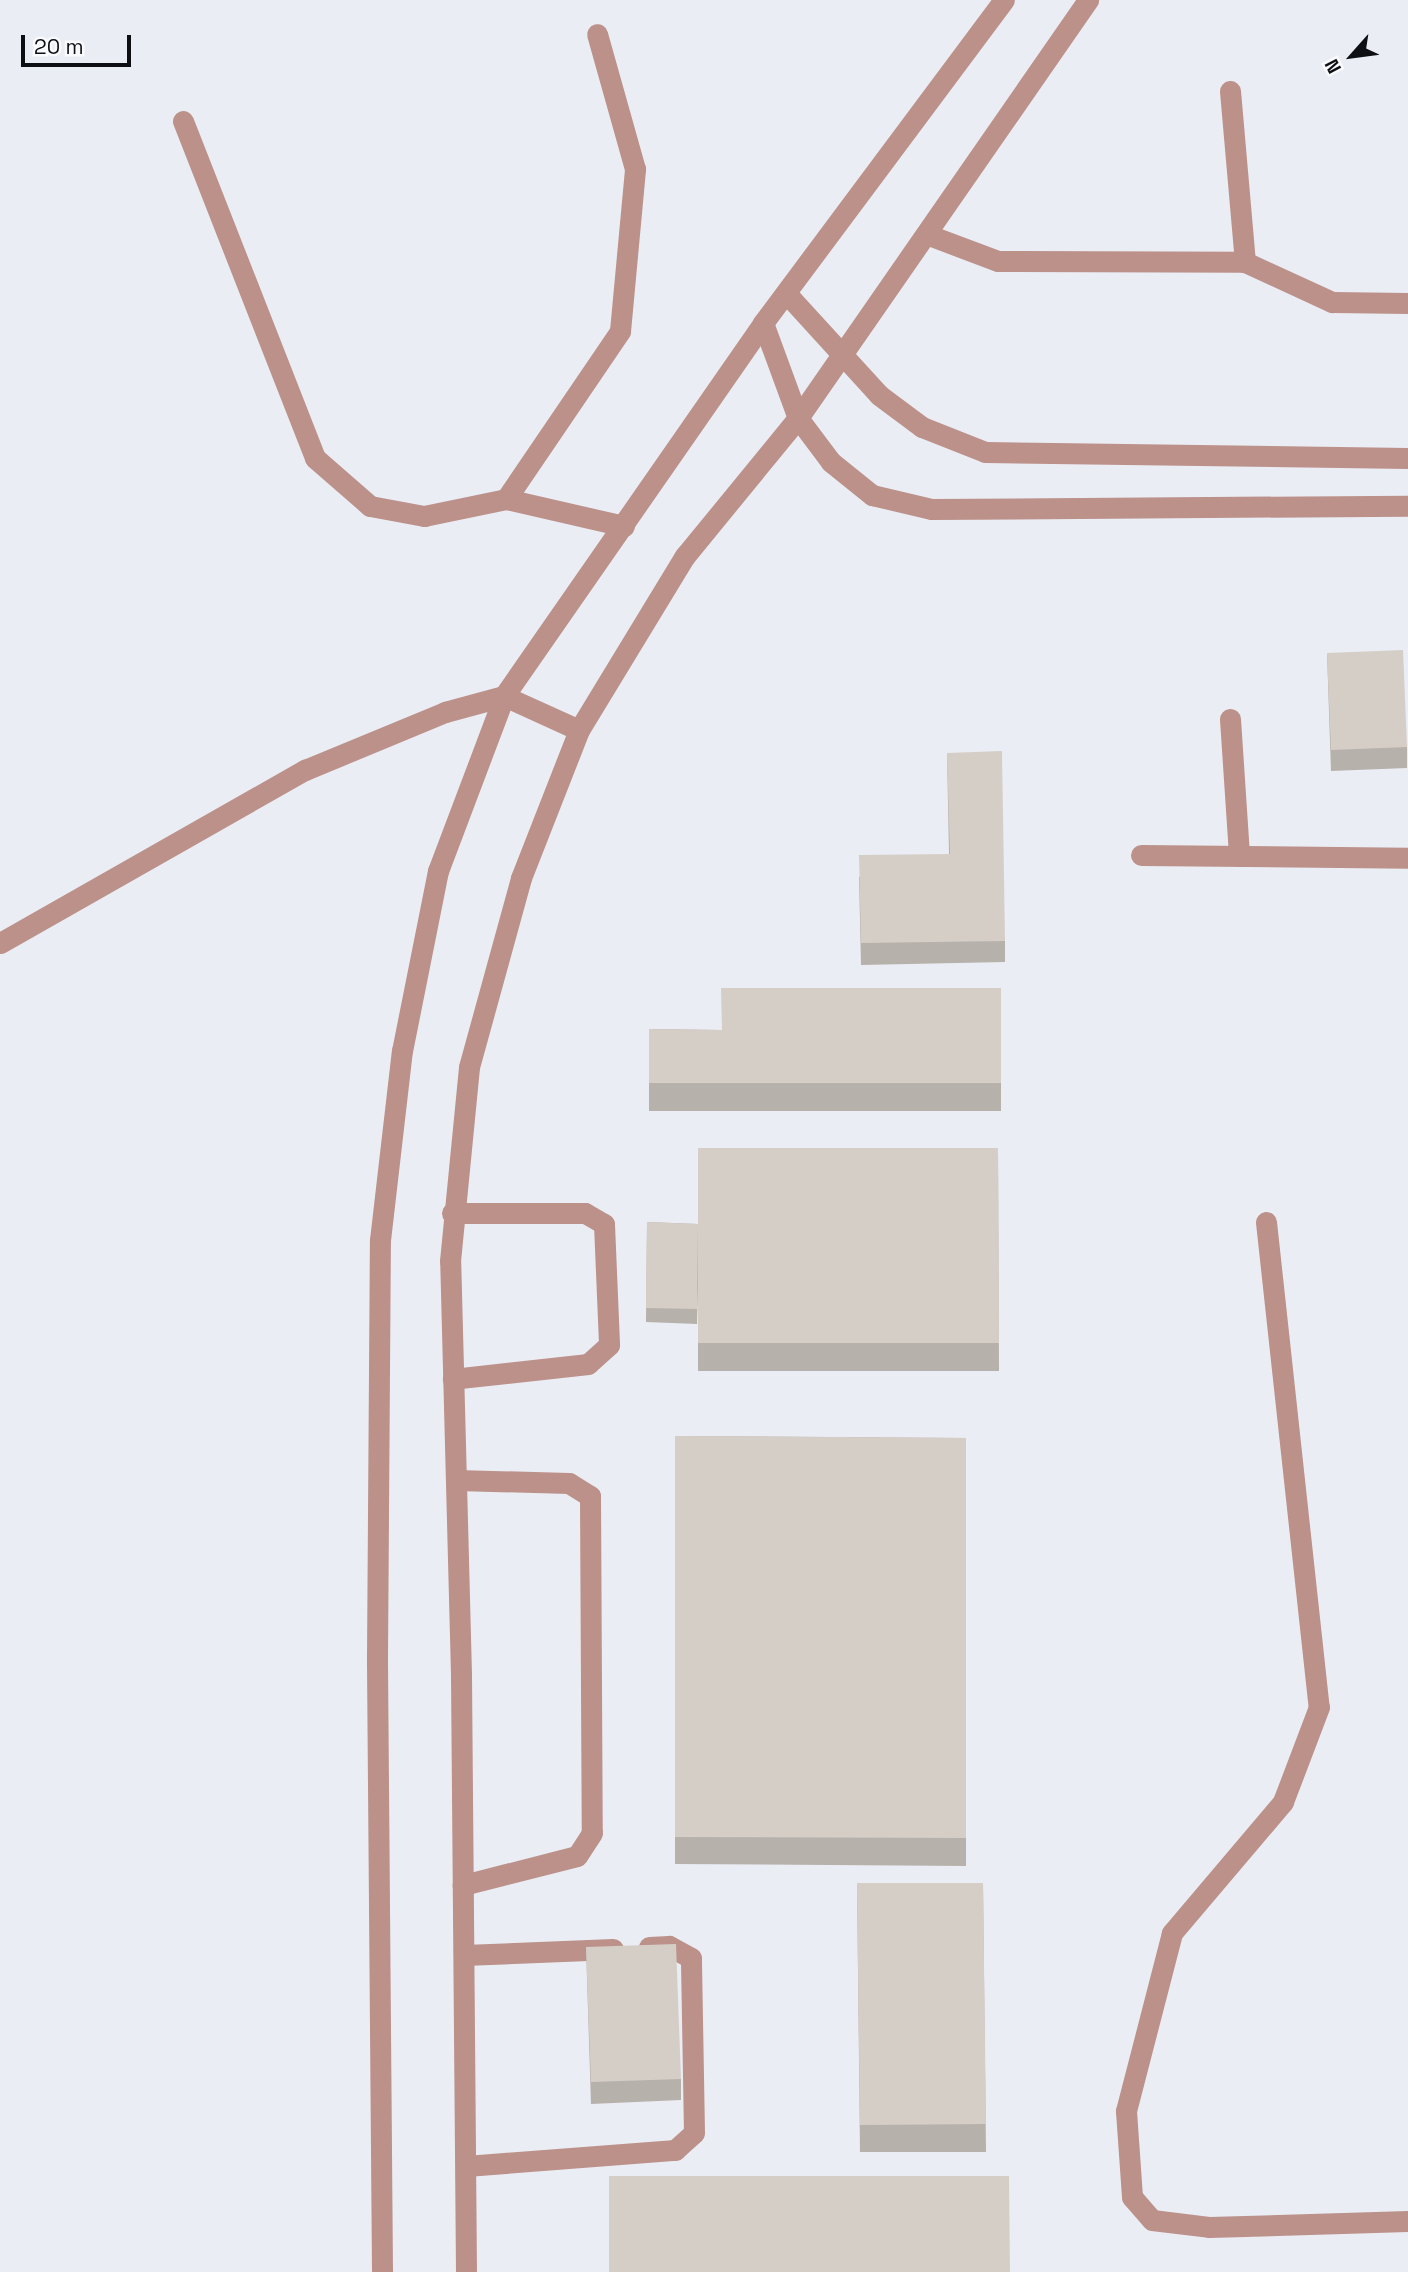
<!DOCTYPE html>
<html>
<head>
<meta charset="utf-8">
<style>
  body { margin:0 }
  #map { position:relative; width:1408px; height:2272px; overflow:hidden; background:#ebedf5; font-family:"Space Grotesk",sans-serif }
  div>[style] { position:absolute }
  .minor>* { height:21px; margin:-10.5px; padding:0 10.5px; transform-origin:10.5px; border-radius:10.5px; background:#bb918a }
  .wall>* { inset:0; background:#b7b1ab }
  .building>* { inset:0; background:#d5cec7 }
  span { translate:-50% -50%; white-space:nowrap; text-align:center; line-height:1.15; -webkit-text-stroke:6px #f9fafe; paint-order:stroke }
  .north { position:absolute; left:1317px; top:21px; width:70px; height:70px; -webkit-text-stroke:5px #f9fafe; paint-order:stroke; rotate:242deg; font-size:19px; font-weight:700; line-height:28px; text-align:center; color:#0e0f12 }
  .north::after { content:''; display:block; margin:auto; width:24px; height:32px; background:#0e0f12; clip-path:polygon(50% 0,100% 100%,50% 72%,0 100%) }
  .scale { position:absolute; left:21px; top:35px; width:110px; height:32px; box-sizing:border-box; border:4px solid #0e0f12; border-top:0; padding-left:9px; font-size:21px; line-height:24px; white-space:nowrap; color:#0e0f12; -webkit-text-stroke:5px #f9fafe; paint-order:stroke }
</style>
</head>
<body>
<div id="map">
  <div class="minor">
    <div style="left:1230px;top:91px;width:172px;rotate:85deg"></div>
    <div style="left:183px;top:121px;width:362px;rotate:68.6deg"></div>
    <div style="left:315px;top:458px;width:73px;rotate:41.1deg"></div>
    <div style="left:370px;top:506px;width:55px;rotate:10.5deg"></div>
    <div style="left:424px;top:516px;width:84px;rotate:-11.7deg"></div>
    <div style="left:506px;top:499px;width:121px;rotate:12.9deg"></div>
    <div style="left:926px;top:234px;width:77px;rotate:20.6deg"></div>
    <div style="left:998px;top:261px;width:247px;rotate:0.2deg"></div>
    <div style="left:1245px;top:262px;width:96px;rotate:24.7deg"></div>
    <div style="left:1332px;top:302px;width:76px;rotate:0.8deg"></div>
    <div style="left:786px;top:293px;width:138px;rotate:47.6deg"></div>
    <div style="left:879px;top:395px;width:54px;rotate:36.7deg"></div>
    <div style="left:922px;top:427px;width:68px;rotate:21.6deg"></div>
    <div style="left:985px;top:452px;width:423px;rotate:0.8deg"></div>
    <div style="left:763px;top:323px;width:101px;rotate:69.8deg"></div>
    <div style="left:798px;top:418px;width:55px;rotate:53.1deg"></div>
    <div style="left:831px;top:462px;width:53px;rotate:38.8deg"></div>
    <div style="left:872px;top:495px;width:61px;rotate:13.3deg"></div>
    <div style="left:931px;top:509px;width:477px;rotate:-0.4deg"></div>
    <div style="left:506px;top:499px;width:203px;rotate:-55.8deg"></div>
    <div style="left:620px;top:331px;width:163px;rotate:-84.7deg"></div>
    <div style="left:635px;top:169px;width:140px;rotate:-105.7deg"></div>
    <div style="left:1230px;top:719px;width:137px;rotate:86.2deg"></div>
    <div style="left:1141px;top:855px;width:267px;rotate:0.6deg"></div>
    <div style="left:0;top:943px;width:351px;rotate:-29.6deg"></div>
    <div style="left:305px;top:770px;width:152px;rotate:-22.5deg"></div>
    <div style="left:445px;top:712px;width:61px;rotate:-15.2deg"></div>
    <div style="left:504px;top:696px;width:82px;rotate:24.4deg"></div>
    <div style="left:452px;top:1213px;width:133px"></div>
    <div style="left:585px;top:1213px;width:22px;rotate:30deg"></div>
    <div style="left:604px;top:1224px;width:121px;rotate:87.6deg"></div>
    <div style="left:609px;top:1345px;width:28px;rotate:138deg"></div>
    <div style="left:588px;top:1364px;width:136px;rotate:173.7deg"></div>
    <div style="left:1266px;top:1222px;width:488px;rotate:83.8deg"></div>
    <div style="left:1319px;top:1707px;width:102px;rotate:110.8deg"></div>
    <div style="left:1283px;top:1802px;width:172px;rotate:130.3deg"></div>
    <div style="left:1172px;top:1933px;width:184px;rotate:104.5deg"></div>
    <div style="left:1126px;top:2111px;width:86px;rotate:86deg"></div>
    <div style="left:1132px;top:2197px;width:30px;rotate:49deg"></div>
    <div style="left:1152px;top:2220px;width:57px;rotate:7deg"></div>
    <div style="left:1209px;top:2227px;width:199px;rotate:-1.7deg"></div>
    <div style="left:456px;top:1480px;width:113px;rotate:1.5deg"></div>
    <div style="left:569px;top:1483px;width:25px;rotate:32deg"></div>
    <div style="left:590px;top:1496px;width:337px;rotate:89.7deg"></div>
    <div style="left:592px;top:1833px;width:27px;rotate:123deg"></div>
    <div style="left:577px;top:1856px;width:118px;rotate:165.7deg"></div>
    <div style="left:464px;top:1955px;width:149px;rotate:-2.3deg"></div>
    <div style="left:466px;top:2166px;width:210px;rotate:-4.4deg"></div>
    <div style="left:675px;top:2150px;width:25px;rotate:-42deg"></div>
    <div style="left:694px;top:2133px;width:175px;rotate:-91deg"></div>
    <div style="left:691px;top:1958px;width:25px;rotate:-151deg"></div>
    <div style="left:669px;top:1946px;width:20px;rotate:177deg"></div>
    <div style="left:382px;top:2272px;width:614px;rotate:-90.47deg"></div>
    <div style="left:377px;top:1658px;width:418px;rotate:-89.6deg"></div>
    <div style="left:380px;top:1240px;width:190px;rotate:-83.4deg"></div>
    <div style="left:402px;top:1051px;width:184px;rotate:-78.7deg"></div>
    <div style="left:438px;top:871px;width:187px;rotate:-69.3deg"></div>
    <div style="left:504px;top:696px;width:454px;rotate:-55.2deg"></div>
    <div style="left:763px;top:323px;width:403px;rotate:-53.3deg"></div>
    <div style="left:466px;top:2272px;width:598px;rotate:-90.48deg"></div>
    <div style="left:461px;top:1674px;width:413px;rotate:-91.5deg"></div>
    <div style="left:450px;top:1261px;width:195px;rotate:-84.4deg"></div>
    <div style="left:469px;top:1067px;width:196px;rotate:-74.6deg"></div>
    <div style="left:521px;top:878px;width:159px;rotate:-68.6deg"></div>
    <div style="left:579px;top:730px;width:204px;rotate:-58.7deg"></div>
    <div style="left:685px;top:556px;width:178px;rotate:-50.7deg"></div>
    <div style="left:798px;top:418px;width:509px;rotate:-55.25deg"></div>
  </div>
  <div class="wall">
    <div style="clip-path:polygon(1327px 653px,1407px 747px,1407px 768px,1331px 771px)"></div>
    <div style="clip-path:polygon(947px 753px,1005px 941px,1005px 962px,861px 965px,859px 877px,949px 854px)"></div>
    <div style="clip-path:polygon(1001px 988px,1001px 1111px,649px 1111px,649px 1029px,721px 1030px)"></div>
    <div style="clip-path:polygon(998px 1148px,999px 1371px,698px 1371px,698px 1287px,697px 1324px,646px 1322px,647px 1222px,698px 1224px)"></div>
    <div style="clip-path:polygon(675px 1436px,966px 1438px,966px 1866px,675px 1864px)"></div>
    <div style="clip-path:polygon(857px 1883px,983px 1883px,986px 2152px,860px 2152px)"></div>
    <div style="clip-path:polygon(586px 1947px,681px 2079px,681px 2100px,591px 2104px)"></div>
  </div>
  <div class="building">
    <div style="clip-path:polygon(1403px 650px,1407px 747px,1331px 750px,1327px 653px)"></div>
    <div style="clip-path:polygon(1002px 751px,1005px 941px,861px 943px,859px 855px,950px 854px,947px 753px)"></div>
    <div style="clip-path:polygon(721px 988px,1001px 988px,1001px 1083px,649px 1083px,649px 1029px,722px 1030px)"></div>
    <div style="clip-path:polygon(698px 1148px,998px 1148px,999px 1343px,698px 1343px)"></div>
    <div style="clip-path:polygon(647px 1222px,698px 1224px,697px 1309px,646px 1308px)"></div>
    <div style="clip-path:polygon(675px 1436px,966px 1438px,966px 1838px,675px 1837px)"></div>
    <div style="clip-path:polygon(857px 1883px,983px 1883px,986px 2124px,860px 2125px)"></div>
    <div style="clip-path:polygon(676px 1944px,681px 2079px,591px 2082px,586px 1947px)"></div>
    <div style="clip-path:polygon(609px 2176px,1009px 2176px,1010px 2272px,609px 2272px)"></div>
  </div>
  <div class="north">N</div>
  <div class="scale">20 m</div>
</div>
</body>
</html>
